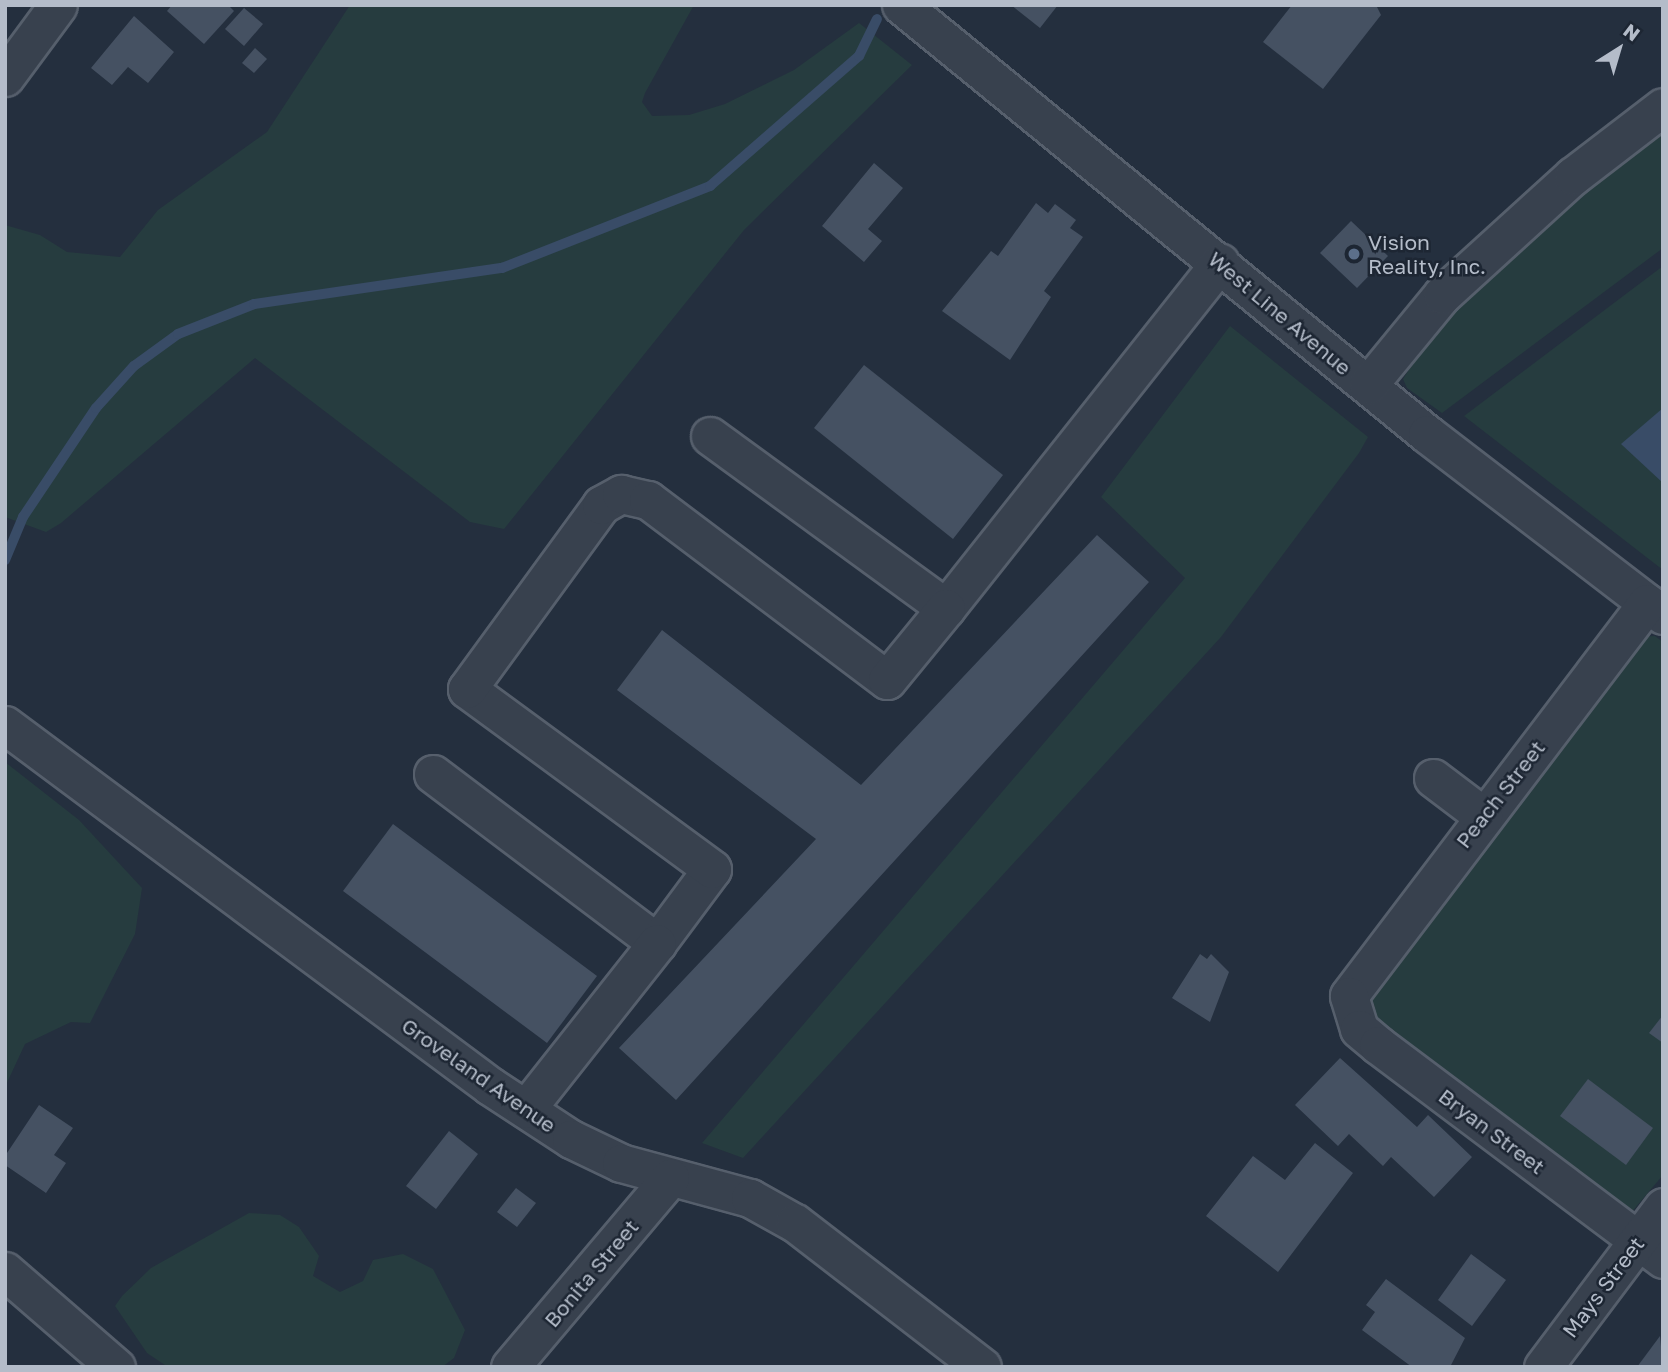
<!DOCTYPE html>
<html>
<head>
<meta charset="utf-8">
<style>
  body { margin:0 }
  #map { position:relative; width:1668px; height:1372px; overflow:hidden; background:#242f3e; font-family:"Golos Text",sans-serif }
  div>[style] { position:absolute }
  .green>* { inset:0; background:#263c3f }
  .water>* { inset:0; background:#394c67 }
  .stream>* { height:10px; margin:-5px; padding:0 5px; transform-origin:5px; border-radius:5px; background:#394c67 }
  .building>* { inset:0; background:#455162 }
  .roads { filter:drop-shadow(2px 0 #565f6c) drop-shadow(-2px 0 #565f6c) drop-shadow(0 2px #565f6c) drop-shadow(0 -2px #565f6c) }
  .minor>* { height:37px; margin:-18.5px; padding:0 18.5px; transform-origin:18.5px; border-radius:18.5px; background:#38414e }
  .dots>* { width:19px; height:19px; translate:-50% -50%; box-sizing:border-box; border:4px solid #1d2633; border-radius:50% }
  span { translate:-50% -50%; white-space:nowrap; text-align:center; line-height:1.15; -webkit-text-stroke:5px #1d2633; paint-order:stroke }
  .poi-label { font-size:21px; color:#b4bcc9 }
  .left { translate:0 -50%; text-align:left }
  .street-label { font-size:21px; color:#b4bcc9 }
  .frame { position:absolute; inset:0; border:7px solid #b4bcc9; pointer-events:none }
  .north { position:absolute; left:1584px; top:14px; width:70px; height:70px; -webkit-text-stroke:5px #1d2633; paint-order:stroke; rotate:37deg; font-size:19px; font-weight:700; line-height:28px; text-align:center; color:#b4bcc9 }
  .north::after { content:''; display:block; margin:auto; width:24px; height:32px; background:#b4bcc9; clip-path:polygon(50% 0,100% 100%,50% 72%,0 100%) }
</style>
</head>
<body>
<div id="map">
  <div class="green">
    <div style="clip-path:polygon(350px 5px,694px 5px,645px 93px,642px 102px,652px 116px,689px 115px,725px 104px,794px 70px,859px 23px,912px 65px,744px 230px,504px 529px,470px 522px,255px 358px,61px 523px,46px 532px,5px 517px,5px 225px,40px 235px,67px 252px,120px 257px,158px 210px,267px 132px)"></div>
    <div style="clip-path:polygon(1663px 128px,1663px 248px,1442px 413px,1407px 388px,1403px 379px,1437px 325px,1565px 207px)"></div>
    <div style="clip-path:polygon(1663px 266px,1663px 570px,1464px 416px)"></div>
    <div style="clip-path:polygon(1230px 326px,1368px 437px,1359px 453px,1221px 637px,743px 1158px,702px 1143px,1185px 578px,1101px 497px)"></div>
    <div style="clip-path:polygon(1655px 636px,1663px 642px,1663px 1175px,1630px 1214px,1365px 1016px,1364px 984px,1640px 637px)"></div>
    <div style="clip-path:polygon(5px 762px,79px 820px,142px 888px,135px 934px,90px 1023px,71px 1022px,25px 1044px,5px 1087px)"></div>
    <div style="clip-path:polygon(249px 1213px,280px 1215px,299px 1227px,319px 1256px,313px 1276px,340px 1292px,363px 1281px,373px 1260px,403px 1254px,433px 1269px,465px 1330px,454px 1358px,442px 1367px,168px 1367px,147px 1353px,115px 1306px,122px 1296px,151px 1268px)"></div>
  </div>
  <div class="water">
    <div style="clip-path:polygon(1663px 408px,1663px 483px,1621px 444px)"></div>
  </div>
  <div class="stream">
    <div style="left:5px;top:560px;width:47px;rotate:-67.3deg"></div>
    <div style="left:23px;top:517px;width:131px;rotate:-56.2deg"></div>
    <div style="left:96px;top:408px;width:57px;rotate:-47.9deg"></div>
    <div style="left:134px;top:366px;width:54px;rotate:-36deg"></div>
    <div style="left:178px;top:334px;width:82px;rotate:-21.5deg"></div>
    <div style="left:254px;top:304px;width:251px;rotate:-8.3deg"></div>
    <div style="left:502px;top:268px;width:224px;rotate:-21.5deg"></div>
    <div style="left:710px;top:186px;width:198px;rotate:-41.1deg"></div>
    <div style="left:859px;top:56px;width:41px;rotate:-64.1deg"></div>
  </div>
  <div class="building">
    <div style="clip-path:polygon(172px 5px,228px 5px,234px 11px,204px 44px,167px 11px)"></div>
    <div style="clip-path:polygon(1011px 5px,1058px 5px,1040px 28px)"></div>
    <div style="clip-path:polygon(1292px 5px,1376px 5px,1381px 15px,1323px 89px,1263px 42px)"></div>
    <div style="clip-path:polygon(244px 8px,263px 24px,244px 46px,225px 29px)"></div>
    <div style="clip-path:polygon(134px 16px,174px 52px,148px 83px,128px 67px,112px 85px,91px 68px)"></div>
    <div style="clip-path:polygon(255px 48px,267px 59px,254px 73px,242px 63px)"></div>
    <div style="clip-path:polygon(874px 163px,903px 188px,868px 229px,882px 241px,864px 262px,822px 226px)"></div>
    <div style="clip-path:polygon(1036px 203px,1048px 213px,1055px 204px,1076px 220px,1070px 228px,1083px 237px,1044px 291px,1051px 297px,1010px 360px,942px 311px,991px 251px,998px 256px)"></div>
    <div style="clip-path:polygon(1351px 221px,1388px 256px,1357px 288px,1320px 253px)"></div>
    <div style="clip-path:polygon(864px 365px,1003px 475px,953px 539px,814px 428px)"></div>
    <div style="clip-path:polygon(1097px 535px,1149px 582px,676px 1100px,619px 1048px,816px 839px,617px 690px,662px 630px,861px 785px)"></div>
    <div style="clip-path:polygon(393px 824px,597px 976px,547px 1043px,343px 891px)"></div>
    <div style="clip-path:polygon(1200px 954px,1207px 959px,1211px 954px,1229px 972px,1210px 1022px,1172px 998px)"></div>
    <div style="clip-path:polygon(1663px 1015px,1663px 1043px,1649px 1033px)"></div>
    <div style="clip-path:polygon(1340px 1058px,1417px 1127px,1428px 1115px,1472px 1157px,1434px 1197px,1391px 1157px,1383px 1166px,1349px 1134px,1338px 1146px,1295px 1105px)"></div>
    <div style="clip-path:polygon(1588px 1079px,1653px 1128px,1626px 1165px,1560px 1116px)"></div>
    <div style="clip-path:polygon(39px 1105px,73px 1128px,54px 1155px,66px 1163px,46px 1193px,5px 1165px,5px 1156px)"></div>
    <div style="clip-path:polygon(449px 1131px,478px 1154px,436px 1209px,406px 1186px)"></div>
    <div style="clip-path:polygon(1315px 1143px,1353px 1173px,1278px 1272px,1206px 1216px,1253px 1156px,1285px 1180px)"></div>
    <div style="clip-path:polygon(516px 1188px,536px 1203px,517px 1227px,497px 1212px)"></div>
    <div style="clip-path:polygon(1471px 1254px,1506px 1280px,1472px 1326px,1438px 1300px)"></div>
    <div style="clip-path:polygon(1386px 1279px,1465px 1338px,1450px 1367px,1412px 1367px,1362px 1330px,1375px 1312px,1366px 1305px)"></div>
    <div style="clip-path:polygon(1660px 1336px,1663px 1367px,1637px 1367px)"></div>
  </div>
  <div class="roads">
    <div class="minor">
      <div style="left:901px;top:5px;width:679px;rotate:39.2deg"></div>
      <div style="left:1427px;top:434px;width:297px;rotate:37.5deg"></div>
      <div style="left:5px;top:77px;width:89px;rotate:-53.6deg"></div>
      <div style="left:1368px;top:385px;width:117px;rotate:-50.6deg"></div>
      <div style="left:1442px;top:295px;width:177px;rotate:-42.3deg"></div>
      <div style="left:1573px;top:176px;width:113px;rotate:-37.5deg"></div>
      <div style="left:710px;top:436px;width:292px;rotate:36.1deg"></div>
      <div style="left:946px;top:608px;width:441px;rotate:-51.6deg"></div>
      <div style="left:1647px;top:603px;width:493px;rotate:127.2deg"></div>
      <div style="left:1349px;top:996px;width:34px;rotate:73deg"></div>
      <div style="left:1359px;top:1029px;width:25px;rotate:40deg"></div>
      <div style="left:1378px;top:1045px;width:356px;rotate:36.9deg"></div>
      <div style="left:5px;top:725px;width:605px;rotate:36.66deg"></div>
      <div style="left:490px;top:1086px;width:97px;rotate:33.2deg"></div>
      <div style="left:571px;top:1139px;width:55px;rotate:25.6deg"></div>
      <div style="left:621px;top:1163px;width:134px;rotate:15.2deg"></div>
      <div style="left:750px;top:1198px;width:51px;rotate:29.1deg"></div>
      <div style="left:795px;top:1223px;width:236px;rotate:37.6deg"></div>
      <div style="left:433px;top:774px;width:281px;rotate:37deg"></div>
      <div style="left:657px;top:943px;width:92px;rotate:-53.4deg"></div>
      <div style="left:712px;top:869px;width:304px;rotate:-143.7deg"></div>
      <div style="left:467px;top:689px;width:228px;rotate:-53.9deg"></div>
      <div style="left:601px;top:505px;width:23px;rotate:-29deg"></div>
      <div style="left:621px;top:494px;width:28px;rotate:13deg"></div>
      <div style="left:648px;top:500px;width:299px;rotate:37deg"></div>
      <div style="left:887px;top:680px;width:93px;rotate:-50.7deg"></div>
      <div style="left:1433px;top:778px;width:63px;rotate:37.2deg"></div>
      <div style="left:526px;top:1109px;width:211px;rotate:-51.7deg"></div>
      <div style="left:5px;top:1271px;width:147px;rotate:40.9deg"></div>
      <div style="left:510px;top:1367px;width:248px;rotate:-49.8deg"></div>
      <div style="left:1543px;top:1367px;width:200px;rotate:-53.1deg"></div>
    </div>
  </div>
  <div class="dots">
    <div style="left:1354px;top:254px;background:#5c6f8a"></div>
  </div>
  <div class="poi-label">
    <span class="left" style="left:1368px;top:254px">Vision<br>Reality, Inc.</span>
  </div>
  <div class="street-label">
    <span style="left:1280px;top:313px;rotate:40deg">West Line Avenue</span>
    <span style="left:1500px;top:794px;rotate:-52deg">Peach Street</span>
    <span style="left:479px;top:1075px;rotate:35deg">Groveland Avenue</span>
    <span style="left:1492px;top:1131px;rotate:37deg">Bryan Street</span>
    <span style="left:591px;top:1273px;rotate:-50deg">Bonita Street</span>
    <span style="left:1603px;top:1287px;rotate:-53deg">Mays Street</span>
  </div>
  <div class="frame"></div>
  <div class="north">N</div>
</div>
</body>
</html>
